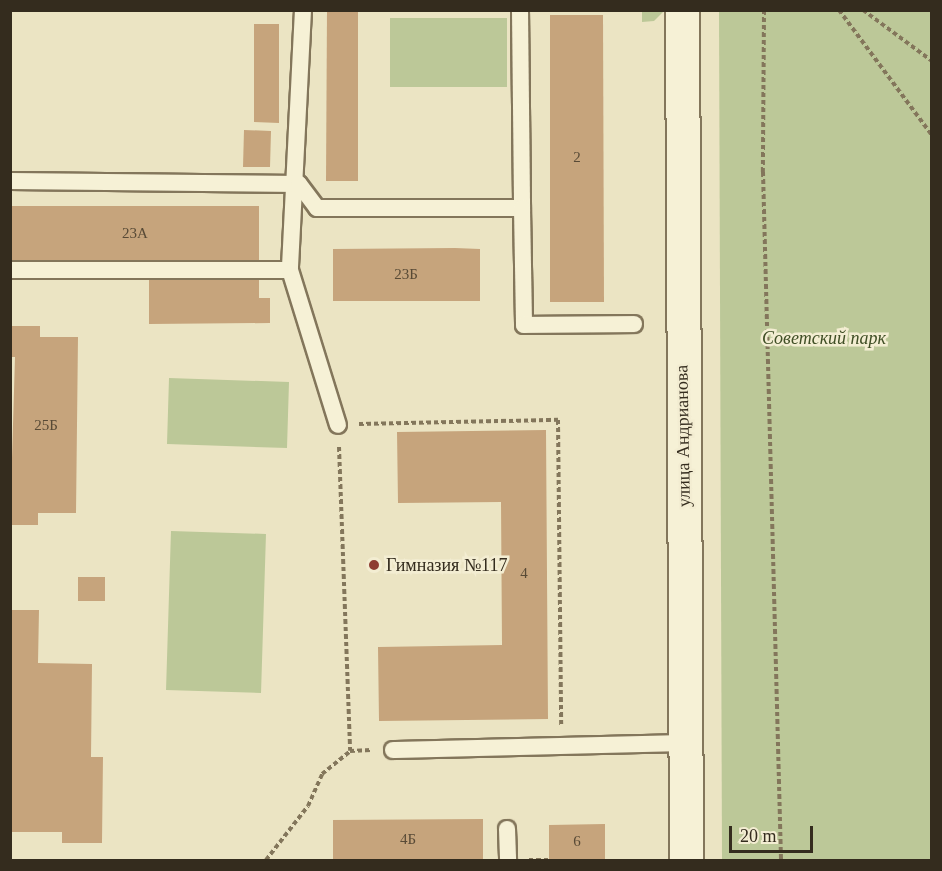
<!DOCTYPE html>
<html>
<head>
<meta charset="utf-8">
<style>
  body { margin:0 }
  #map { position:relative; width:942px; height:871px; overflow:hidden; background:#ebe4c3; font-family:"Times New Roman",serif }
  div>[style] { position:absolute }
  .green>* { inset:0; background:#bcc898 }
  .building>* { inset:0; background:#c6a47c }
  .path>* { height:4px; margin-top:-2px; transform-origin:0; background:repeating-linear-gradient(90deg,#83765b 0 4.5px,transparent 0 7.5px) }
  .roads { filter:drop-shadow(2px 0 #83765b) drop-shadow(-2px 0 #83765b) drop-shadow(0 2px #83765b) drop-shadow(0 -2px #83765b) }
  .service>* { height:16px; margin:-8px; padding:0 8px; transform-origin:8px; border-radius:8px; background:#f6f1d6 }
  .minor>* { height:33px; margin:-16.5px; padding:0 16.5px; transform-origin:16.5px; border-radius:16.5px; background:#f6f1d6 }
  .dots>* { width:16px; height:16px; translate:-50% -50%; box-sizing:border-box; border:3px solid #f3edd2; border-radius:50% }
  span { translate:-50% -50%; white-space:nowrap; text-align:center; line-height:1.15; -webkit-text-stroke:5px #f3edd2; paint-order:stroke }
  .number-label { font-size:15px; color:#584a36 }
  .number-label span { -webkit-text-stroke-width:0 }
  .park-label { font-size:18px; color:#404f26; font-style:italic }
  .street-label { font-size:18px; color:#342c1e }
  .poi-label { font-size:18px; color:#342c1e }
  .left { translate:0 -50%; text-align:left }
  .frame { position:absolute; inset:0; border:12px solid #342c1e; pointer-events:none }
  .scale { position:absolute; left:729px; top:826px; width:84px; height:27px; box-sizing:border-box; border:3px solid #342c1e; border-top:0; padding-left:8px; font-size:18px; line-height:21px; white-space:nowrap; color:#342c1e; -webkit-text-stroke:4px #f3edd2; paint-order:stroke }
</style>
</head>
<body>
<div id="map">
  <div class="green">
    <div style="clip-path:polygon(642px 11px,642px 10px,664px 11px,654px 21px,642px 22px)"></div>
    <div style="clip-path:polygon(719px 11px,931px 11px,931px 860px,722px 860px)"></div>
    <div style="clip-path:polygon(390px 18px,507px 18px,507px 87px,390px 87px)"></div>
    <div style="clip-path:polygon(169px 378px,289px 382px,287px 448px,167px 444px)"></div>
    <div style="clip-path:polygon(171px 531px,266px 534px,261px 693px,166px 690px)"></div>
  </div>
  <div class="building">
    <div style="clip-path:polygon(327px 10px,358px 10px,358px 181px,326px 181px)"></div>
    <div style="clip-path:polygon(550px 15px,603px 15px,604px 302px,550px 302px)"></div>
    <div style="clip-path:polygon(254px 24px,279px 24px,279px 123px,254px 122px)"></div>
    <div style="clip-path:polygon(244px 130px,271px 131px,270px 167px,243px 167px)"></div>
    <div style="clip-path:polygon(10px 206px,259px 206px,259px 260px,10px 260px)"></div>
    <div style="clip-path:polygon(455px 248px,480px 249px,480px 301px,333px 301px,333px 249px)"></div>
    <div style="clip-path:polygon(149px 280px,259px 280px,259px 298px,270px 298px,270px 323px,149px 324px)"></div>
    <div style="clip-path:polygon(10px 326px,40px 326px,40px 337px,78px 337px,76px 513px,38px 513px,38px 525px,10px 525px,15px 357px,10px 357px)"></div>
    <div style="clip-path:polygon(546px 430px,548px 719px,379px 721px,378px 647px,502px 645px,501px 502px,398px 503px,397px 432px)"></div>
    <div style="clip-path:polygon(78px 577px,105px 577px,105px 601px,78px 601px)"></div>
    <div style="clip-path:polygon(10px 610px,39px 610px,38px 663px,92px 664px,91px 757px,103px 757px,102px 843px,62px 843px,62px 832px,10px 832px)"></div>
    <div style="clip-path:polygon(483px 819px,483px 861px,333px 861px,333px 820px)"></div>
    <div style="clip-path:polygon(605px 824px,605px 861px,549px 861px,549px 825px)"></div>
  </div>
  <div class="path">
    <div style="left:764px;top:10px;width:162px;rotate:90.4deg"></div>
    <div style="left:763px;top:172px;width:688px;rotate:88.5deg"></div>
    <div style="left:839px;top:10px;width:156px;rotate:53.4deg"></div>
    <div style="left:863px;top:10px;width:86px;rotate:36.5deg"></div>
    <div style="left:359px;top:424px;width:199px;rotate:-1.2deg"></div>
    <div style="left:558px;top:420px;width:306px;rotate:89.4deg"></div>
    <div style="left:339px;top:447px;width:304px;rotate:87.9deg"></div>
    <div style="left:266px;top:860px;width:68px;rotate:-52.1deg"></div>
    <div style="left:308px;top:806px;width:35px;rotate:-66deg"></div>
    <div style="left:322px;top:774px;width:36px;rotate:-39deg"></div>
    <div style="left:350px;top:751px;width:21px;rotate:-3deg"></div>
    <div style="left:529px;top:860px;width:20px"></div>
  </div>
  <div class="roads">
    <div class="service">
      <div style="left:303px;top:10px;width:260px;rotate:92.9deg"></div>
      <div style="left:290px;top:270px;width:162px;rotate:72.8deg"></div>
      <div style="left:520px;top:10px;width:198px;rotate:89.4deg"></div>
      <div style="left:10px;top:181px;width:289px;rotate:0.6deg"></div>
      <div style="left:299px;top:184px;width:30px;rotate:53deg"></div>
      <div style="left:317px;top:208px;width:205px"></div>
      <div style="left:522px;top:208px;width:117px;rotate:89deg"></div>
      <div style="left:524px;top:325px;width:110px;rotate:-0.5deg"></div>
      <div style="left:10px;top:270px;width:280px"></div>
      <div style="left:393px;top:750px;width:293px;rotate:-1.4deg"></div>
      <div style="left:507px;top:829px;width:31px;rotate:88deg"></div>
    </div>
    <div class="minor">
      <div style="left:682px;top:10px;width:850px;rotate:89.73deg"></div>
    </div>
  </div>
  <div class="dots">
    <div style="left:374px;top:565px;background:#8e3c30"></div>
  </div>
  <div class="number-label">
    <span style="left:577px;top:158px">2</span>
    <span style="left:135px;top:234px">23А</span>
    <span style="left:406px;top:275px">23Б</span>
    <span style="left:46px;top:426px">25Б</span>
    <span style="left:524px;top:574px">4</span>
    <span style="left:408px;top:840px">4Б</span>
    <span style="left:577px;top:842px">6</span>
  </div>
  <div class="park-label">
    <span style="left:824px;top:338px">Советский парк</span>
  </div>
  <div class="street-label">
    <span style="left:683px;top:436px;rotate:-91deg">улица Андрианова</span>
  </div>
  <div class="poi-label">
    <span class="left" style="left:386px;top:565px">Гимназия №117</span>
  </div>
  <div class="frame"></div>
  <div class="scale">20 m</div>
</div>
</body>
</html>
